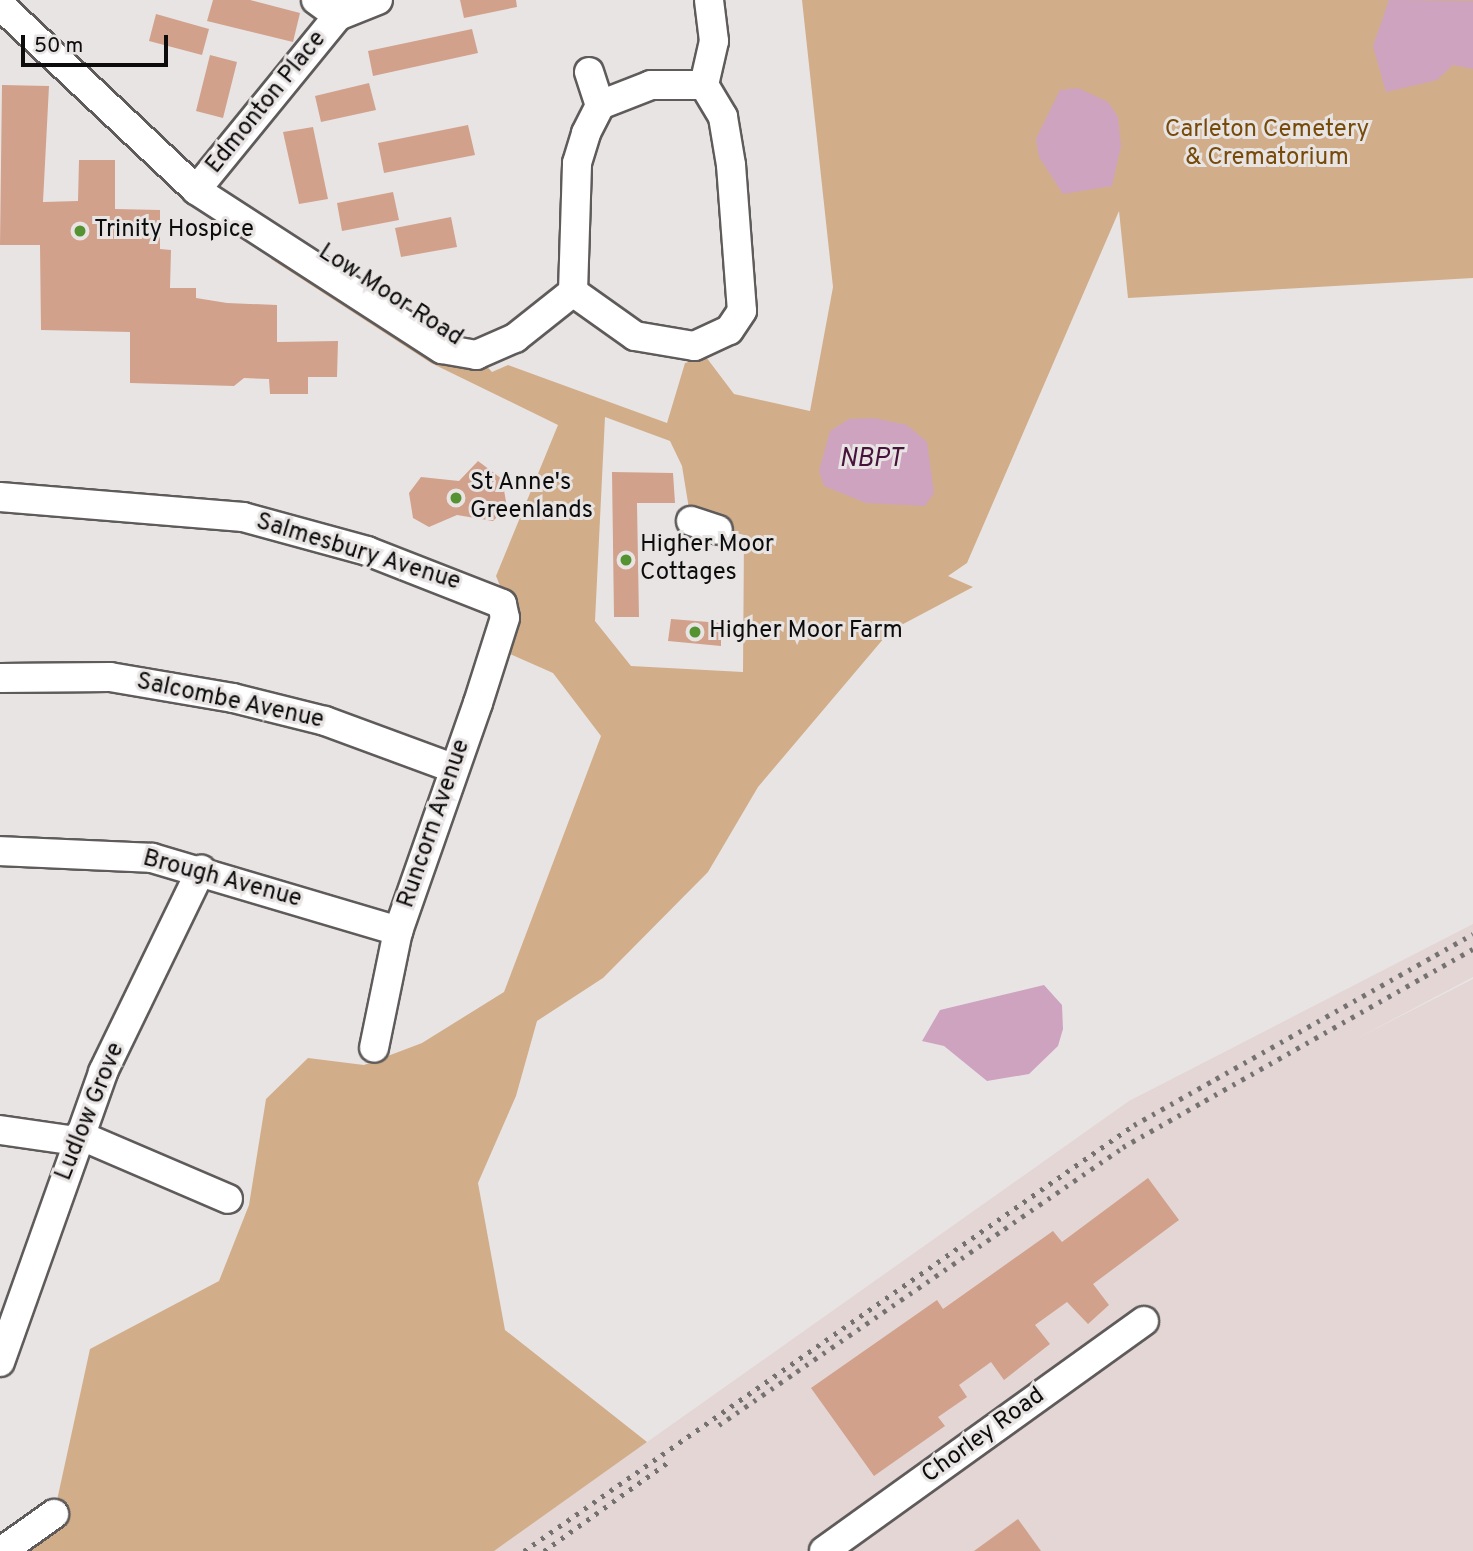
<!DOCTYPE html>
<html>
<head>
<meta charset="utf-8">
<style>
  body { margin:0 }
  #map { position:relative; width:1473px; height:1551px; overflow:hidden; background:#e9e4e4; font-family:Overpass,sans-serif }
  div>[style] { position:absolute }
  .built>* { inset:0; background:#e3d6d5 }
  .green>* { inset:0; background:#d1ae89 }
  .water>* { inset:0; background:#cea3c0 }
  .building>* { inset:0; background:#d1a18b }
  .roads { filter:drop-shadow(2px 0 #5f5b5b) drop-shadow(-2px 0 #5f5b5b) drop-shadow(0 2px #5f5b5b) drop-shadow(0 -2px #5f5b5b) }
  .minor>* { height:28px; margin:-14px; padding:0 14px; transform-origin:14px; border-radius:14px; background:#fff }
  .rail>* { height:5px; margin-top:-2.5px; transform-origin:0; background:repeating-linear-gradient(90deg,#747171 0 3.5px,transparent 0 10.5px) }
  .dots>* { width:19px; height:19px; translate:-50% -50%; box-sizing:border-box; border:4px solid #e9e4e4; border-radius:50% }
  span { translate:-50% -50%; white-space:nowrap; text-align:center; line-height:1.15; -webkit-text-stroke:6px #e9e4e4; paint-order:stroke }
  .street-label { font-size:24px; color:#0d0c0c }
  .park-label { font-size:24px; color:#774a08 }
  .poi-label { font-size:24px; color:#0d0c0c }
  .left { translate:0 -50%; text-align:left }
  .water-label { font-size:26px; color:#47133b; font-style:italic }
  .scale { position:absolute; left:21px; top:35px; width:147px; height:32px; box-sizing:border-box; border:4px solid #0d0c0c; border-top:0; padding-left:9px; font-size:21px; line-height:24px; white-space:nowrap; color:#0d0c0c; -webkit-text-stroke:5px #e9e4e4; paint-order:stroke }
</style>
</head>
<body>
<div id="map">
  <div class="built">
    <div style="clip-path:polygon(1473px 924px,1473px 977px,1352px 1041px,1473px 979px,1473px 1551px,493px 1551px,1129px 1101px)"></div>
  </div>
  <div class="green">
    <div style="clip-path:polygon(evenodd,802px 0,1473px 0,1473px 278px,1128px 298px,1119px 211px,967px 563px,948px 576px,973px 587px,890px 631px,758px 787px,708px 872px,603px 978px,537px 1021px,516px 1096px,478px 1183px,505px 1330px,647px 1442px,494px 1551px,2px 1551px,54px 1514px,90px 1349px,219px 1281px,249px 1205px,266px 1099px,308px 1058px,364px 1065px,422px 1043px,504px 992px,601px 736px,553px 673px,510px 654px,517px 627px,496px 576px,558px 425px,431px 363px,271px 259px,280px 247px,476px 355px,492px 372px,508px 365px,667px 423px,685px 363px,706px 357px,734px 394px,810px 411px,833px 287px,802px 0,605px 417px,670px 441px,682px 466px,691px 521px,744px 535px,743px 672px,631px 666px,595px 621px,605px 417px)"></div>
  </div>
  <div class="water">
    <div style="clip-path:polygon(1389px 0,1473px 1px,1473px 69px,1453px 65px,1437px 80px,1386px 92px,1373px 46px)"></div>
    <div style="clip-path:polygon(1078px 88px,1108px 102px,1118px 117px,1121px 146px,1112px 186px,1063px 194px,1039px 157px,1036px 139px,1060px 90px)"></div>
    <div style="clip-path:polygon(874px 418px,907px 425px,927px 442px,934px 493px,925px 506px,866px 503px,824px 486px,819px 471px,830px 431px,849px 419px)"></div>
    <div style="clip-path:polygon(1044px 985px,1062px 1005px,1063px 1029px,1058px 1046px,1029px 1074px,987px 1081px,944px 1046px,922px 1041px,940px 1010px)"></div>
  </div>
  <div class="building">
    <div style="clip-path:polygon(213px 0,250px 0,300px 13px,293px 42px,207px 21px)"></div>
    <div style="clip-path:polygon(460px 0,516px 0,517px 7px,464px 18px)"></div>
    <div style="clip-path:polygon(156px 14px,209px 29px,202px 55px,149px 41px)"></div>
    <div style="clip-path:polygon(472px 29px,478px 53px,373px 76px,368px 51px)"></div>
    <div style="clip-path:polygon(210px 55px,237px 62px,223px 118px,196px 111px)"></div>
    <div style="clip-path:polygon(369px 83px,376px 110px,321px 122px,315px 96px)"></div>
    <div style="clip-path:polygon(2px 85px,49px 86px,43px 202px,78px 201px,79px 160px,115px 160px,115px 209px,160px 210px,160px 249px,171px 250px,170px 288px,196px 288px,196px 298px,227px 303px,277px 305px,277px 342px,338px 341px,337px 377px,308px 377px,308px 394px,270px 394px,269px 379px,244px 378px,234px 386px,130px 383px,130px 332px,41px 330px,40px 245px,0 245px)"></div>
    <div style="clip-path:polygon(468px 125px,475px 155px,384px 173px,378px 143px)"></div>
    <div style="clip-path:polygon(313px 127px,328px 199px,299px 204px,283px 132px)"></div>
    <div style="clip-path:polygon(393px 192px,399px 220px,342px 231px,337px 203px)"></div>
    <div style="clip-path:polygon(451px 217px,457px 247px,401px 257px,395px 228px)"></div>
    <div style="clip-path:polygon(478px 461px,502px 479px,507px 507px,493px 521px,457px 515px,429px 527px,413px 518px,409px 493px,421px 477px,459px 481px)"></div>
    <div style="clip-path:polygon(612px 472px,673px 473px,675px 503px,637px 503px,639px 617px,614px 617px)"></div>
    <div style="clip-path:polygon(671px 619px,721px 623px,721px 646px,668px 641px)"></div>
    <div style="clip-path:polygon(1148px 1178px,1179px 1220px,1093px 1284px,1109px 1305px,1088px 1324px,1067px 1302px,1035px 1325px,1050px 1344px,1004px 1380px,991px 1362px,959px 1385px,967px 1397px,938px 1417px,945px 1426px,874px 1476px,811px 1388px,937px 1300px,943px 1309px,1053px 1231px,1062px 1242px)"></div>
    <div style="clip-path:polygon(1018px 1519px,1041px 1551px,974px 1551px)"></div>
  </div>
  <div class="roads">
    <div class="minor">
      <div style="left:316px;top:0;width:27px;rotate:36deg"></div>
      <div style="left:0;top:5px;width:270px;rotate:43.3deg"></div>
      <div style="left:196px;top:190px;width:293px;rotate:32.9deg"></div>
      <div style="left:442px;top:349px;width:35px;rotate:10deg"></div>
      <div style="left:589px;top:72px;width:35px;rotate:72deg"></div>
      <div style="left:651px;top:85px;width:53px"></div>
      <div style="left:704px;top:85px;width:37px;rotate:59deg"></div>
      <div style="left:723px;top:117px;width:49px;rotate:80.5deg"></div>
      <div style="left:731px;top:165px;width:146px;rotate:85.7deg"></div>
      <div style="left:742px;top:311px;width:23px;rotate:124deg"></div>
      <div style="left:729px;top:330px;width:38px;rotate:155deg"></div>
      <div style="left:694px;top:346px;width:60px;rotate:-170.4deg"></div>
      <div style="left:635px;top:336px;width:76px;rotate:-144.6deg"></div>
      <div style="left:573px;top:292px;width:129px;rotate:-88.2deg"></div>
      <div style="left:577px;top:163px;width:31px;rotate:-73deg"></div>
      <div style="left:586px;top:133px;width:31px;rotate:-63deg"></div>
      <div style="left:600px;top:105px;width:55px;rotate:-21.4deg"></div>
      <div style="left:704px;top:85px;width:45px;rotate:-77.2deg"></div>
      <div style="left:714px;top:41px;width:41px;rotate:-97deg"></div>
      <div style="left:196px;top:190px;width:225px;rotate:-50.8deg"></div>
      <div style="left:338px;top:16px;width:43px;rotate:-21.8deg"></div>
      <div style="left:476px;top:355px;width:43px;rotate:-23.6deg"></div>
      <div style="left:515px;top:338px;width:74px;rotate:-38.4deg"></div>
      <div style="left:0;top:497px;width:244px;rotate:4.7deg"></div>
      <div style="left:243px;top:517px;width:129px;rotate:15.3deg"></div>
      <div style="left:367px;top:551px;width:145px;rotate:21.4deg"></div>
      <div style="left:502px;top:604px;width:14px;rotate:78deg"></div>
      <div style="left:505px;top:618px;width:89px;rotate:107.6deg"></div>
      <div style="left:478px;top:703px;width:242px;rotate:109.3deg"></div>
      <div style="left:398px;top:931px;width:119px;rotate:101.6deg"></div>
      <div style="left:691px;top:521px;width:28px;rotate:18deg"></div>
      <div style="left:0;top:678px;width:110px;rotate:-0.5deg"></div>
      <div style="left:110px;top:677px;width:125px;rotate:9.7deg"></div>
      <div style="left:233px;top:698px;width:95px;rotate:14deg"></div>
      <div style="left:325px;top:721px;width:136px;rotate:20.2deg"></div>
      <div style="left:0;top:851px;width:152px;rotate:2.6deg"></div>
      <div style="left:152px;top:858px;width:257px;rotate:16.5deg"></div>
      <div style="left:0;top:1130px;width:77px;rotate:8.2deg"></div>
      <div style="left:79px;top:1135px;width:162px;rotate:23.2deg"></div>
      <div style="left:0;top:1362px;width:308px;rotate:-70.4deg"></div>
      <div style="left:103px;top:1072px;width:225px;rotate:-64.1deg"></div>
      <div style="left:2px;top:1551px;width:64px;rotate:-35.4deg"></div>
      <div style="left:824px;top:1551px;width:394px;rotate:-35.7deg"></div>
    </div>
  </div>
  <div class="rail">
    <div style="left:719px;top:1425px;width:490px;rotate:-34.5deg"></div>
    <div style="left:1123px;top:1147px;width:402px;rotate:-29.5deg"></div>
    <div style="left:524px;top:1551px;width:744px;rotate:-34.93deg"></div>
    <div style="left:1134px;top:1125px;width:389px;rotate:-29.4deg"></div>
    <div style="left:544px;top:1551px;width:156px;rotate:-35.6deg"></div>
  </div>
  <div class="dots">
    <div style="left:80px;top:231px;background:#559231"></div>
    <div style="left:456px;top:498px;background:#559231"></div>
    <div style="left:626px;top:560px;background:#559231"></div>
    <div style="left:695px;top:632px;background:#559231"></div>
  </div>
  <div class="street-label">
    <span style="left:267px;top:103px;rotate:-51deg">Edmonton Place</span>
    <span style="left:390px;top:296px;rotate:33deg">Low Moor Road</span>
    <span style="left:358px;top:553px;rotate:17deg">Salmesbury Avenue</span>
    <span style="left:230px;top:702px;rotate:12deg">Salcombe Avenue</span>
    <span style="left:435px;top:824px;rotate:-71deg">Runcorn Avenue</span>
    <span style="left:222px;top:880px;rotate:15deg">Brough Avenue</span>
    <span style="left:91px;top:1112px;rotate:-68deg">Ludlow Grove</span>
    <span style="left:984px;top:1436px;rotate:-36deg">Chorley Road</span>
  </div>
  <div class="park-label">
    <span style="left:1267px;top:145px">Carleton Cemetery<br>&amp; Crematorium</span>
  </div>
  <div class="poi-label">
    <span class="left" style="left:94px;top:231px">Trinity Hospice</span>
    <span class="left" style="left:470px;top:498px">St Anne's<br>Greenlands</span>
    <span class="left" style="left:640px;top:560px">Higher Moor<br>Cottages</span>
    <span class="left" style="left:709px;top:632px">Higher Moor Farm</span>
  </div>
  <div class="water-label">
    <span style="left:871px;top:460px">NBPT</span>
  </div>
  <div class="scale">50 m</div>
</div>
</body>
</html>
